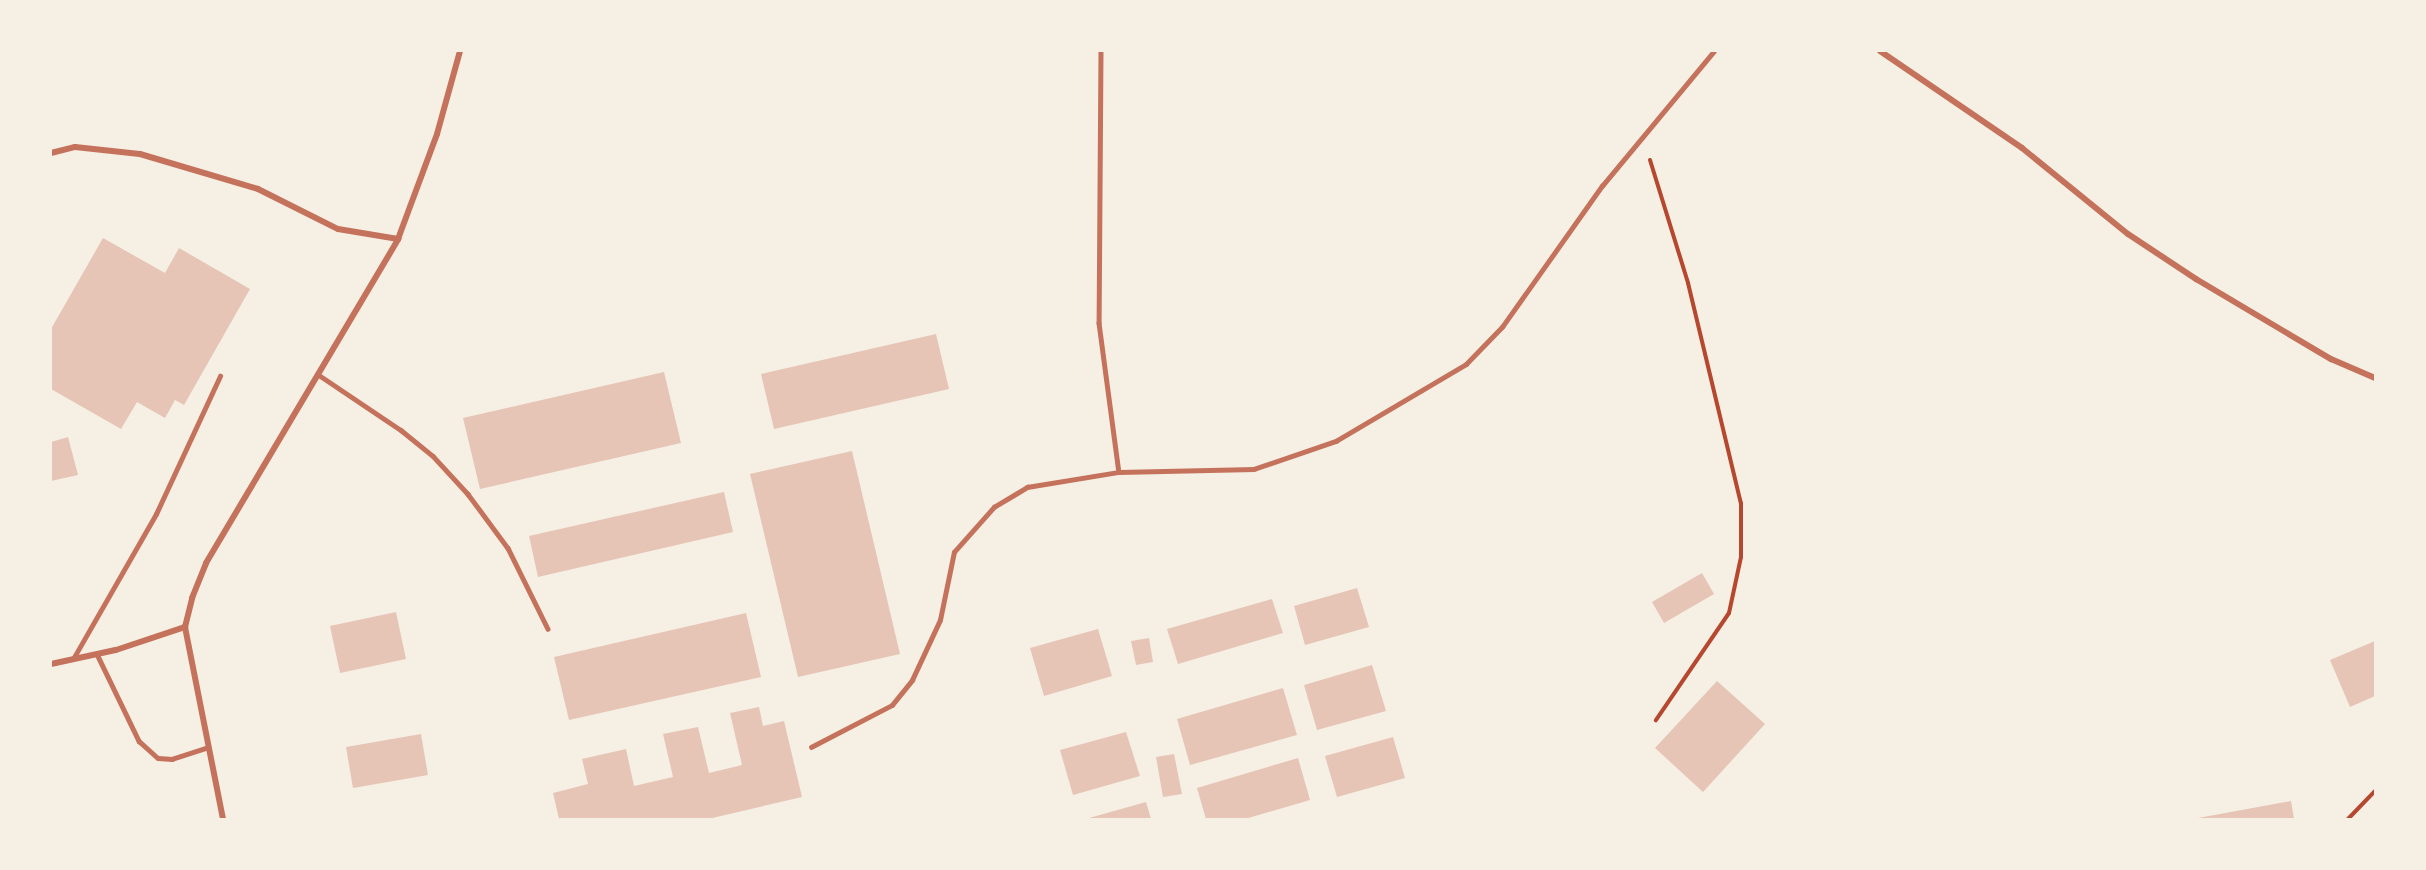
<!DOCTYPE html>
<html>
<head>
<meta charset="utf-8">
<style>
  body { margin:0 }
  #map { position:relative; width:2426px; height:870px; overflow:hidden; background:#f6efe4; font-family:Montserrat,sans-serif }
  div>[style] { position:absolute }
  .building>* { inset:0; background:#e6c5b7 }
  .path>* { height:4px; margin:-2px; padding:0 2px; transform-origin:2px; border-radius:2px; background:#b5482f }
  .service>* { height:4.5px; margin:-2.25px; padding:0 2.25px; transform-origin:2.25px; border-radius:2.25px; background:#c5725c }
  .minor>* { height:6px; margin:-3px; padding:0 3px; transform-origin:3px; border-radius:3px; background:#c5725c }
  span { translate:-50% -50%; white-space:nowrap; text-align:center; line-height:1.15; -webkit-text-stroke:5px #f6efe4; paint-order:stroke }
  .frame { position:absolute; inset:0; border:52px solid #f6efe4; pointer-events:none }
</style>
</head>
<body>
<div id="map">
  <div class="building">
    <div style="clip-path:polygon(103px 238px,165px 273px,179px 248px,250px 289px,184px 405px,175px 400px,165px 418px,137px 402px,121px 429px,51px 389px,51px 329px)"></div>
    <div style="clip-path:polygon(936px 334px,949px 389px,774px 429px,761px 374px)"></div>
    <div style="clip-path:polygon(664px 372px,681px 443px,480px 489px,463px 418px)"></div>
    <div style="clip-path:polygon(68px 437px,78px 475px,51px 481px,51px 442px)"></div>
    <div style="clip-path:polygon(852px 451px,900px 654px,798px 677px,750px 474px)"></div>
    <div style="clip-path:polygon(724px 492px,733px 532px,538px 577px,529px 536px)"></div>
    <div style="clip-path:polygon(1702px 573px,1714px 594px,1664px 623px,1652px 602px)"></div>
    <div style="clip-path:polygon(1357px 588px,1369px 627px,1305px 645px,1294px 606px)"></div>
    <div style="clip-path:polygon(1272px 599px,1283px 633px,1178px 664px,1167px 629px)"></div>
    <div style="clip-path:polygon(396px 612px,406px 659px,340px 673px,330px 626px)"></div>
    <div style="clip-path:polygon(746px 613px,761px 677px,569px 720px,554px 657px)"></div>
    <div style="clip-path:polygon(1098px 629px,1112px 676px,1044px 696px,1030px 648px)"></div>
    <div style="clip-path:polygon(1149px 638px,1153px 662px,1136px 665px,1131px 641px)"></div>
    <div style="clip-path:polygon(2375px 641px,2375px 696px,2350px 707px,2330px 660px)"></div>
    <div style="clip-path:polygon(1372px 665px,1386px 711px,1317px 730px,1304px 685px)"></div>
    <div style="clip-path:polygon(1717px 681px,1765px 724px,1703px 792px,1655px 748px)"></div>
    <div style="clip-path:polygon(1283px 688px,1297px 735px,1190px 765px,1177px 719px)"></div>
    <div style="clip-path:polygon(759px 707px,763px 726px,784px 721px,802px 797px,708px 819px,559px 819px,553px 793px,588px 784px,582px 759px,626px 749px,634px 786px,673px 777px,663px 734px,698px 727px,709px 773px,742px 765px,730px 713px)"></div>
    <div style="clip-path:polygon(1126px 732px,1140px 776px,1073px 795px,1060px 750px)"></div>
    <div style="clip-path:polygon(421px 734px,428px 775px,353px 788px,346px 747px)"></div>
    <div style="clip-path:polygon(1393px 737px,1405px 778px,1337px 797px,1325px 756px)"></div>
    <div style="clip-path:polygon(1174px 754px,1182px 794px,1163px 797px,1156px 757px)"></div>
    <div style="clip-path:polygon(1298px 758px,1310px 800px,1245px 819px,1206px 819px,1197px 788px)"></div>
    <div style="clip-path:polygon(2291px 801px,2294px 819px,2198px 819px,2198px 818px)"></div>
    <div style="clip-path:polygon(1146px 802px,1151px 819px,1090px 819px,1089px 818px)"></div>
  </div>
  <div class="path">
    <div style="left:1650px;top:160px;width:129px;rotate:72.8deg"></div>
    <div style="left:1688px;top:283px;width:226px;rotate:76.5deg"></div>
    <div style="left:1741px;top:503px;width:54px;rotate:90deg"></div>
    <div style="left:1741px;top:557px;width:57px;rotate:102.1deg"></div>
    <div style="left:1729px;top:613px;width:130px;rotate:124.3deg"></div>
    <div style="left:2348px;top:819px;width:39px;rotate:-46deg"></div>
  </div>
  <div class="service">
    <div style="left:1101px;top:51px;width:272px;rotate:90.4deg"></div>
    <div style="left:1099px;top:323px;width:150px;rotate:82.4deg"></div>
    <div style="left:319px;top:375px;width:99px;rotate:33.9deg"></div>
    <div style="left:401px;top:430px;width:41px;rotate:39.1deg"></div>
    <div style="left:433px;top:456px;width:52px;rotate:47.4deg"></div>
    <div style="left:468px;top:494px;width:67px;rotate:53.5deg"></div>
    <div style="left:508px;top:548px;width:90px;rotate:63.7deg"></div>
    <div style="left:97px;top:654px;width:97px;rotate:64.2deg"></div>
    <div style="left:139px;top:741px;width:25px;rotate:42deg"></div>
    <div style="left:158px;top:758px;width:14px;rotate:4deg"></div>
    <div style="left:172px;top:759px;width:36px;rotate:-18deg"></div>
    <div style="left:73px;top:659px;width:167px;rotate:-60.2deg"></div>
    <div style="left:156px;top:514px;width:152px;rotate:-65.1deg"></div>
    <div style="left:811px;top:747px;width:91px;rotate:-27.4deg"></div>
    <div style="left:892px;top:705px;width:32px;rotate:-51deg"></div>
    <div style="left:912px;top:680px;width:66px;rotate:-65deg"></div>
    <div style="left:940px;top:620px;width:69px;rotate:-78.4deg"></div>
    <div style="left:954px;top:552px;width:60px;rotate:-48.4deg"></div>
    <div style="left:994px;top:507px;width:39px;rotate:-31deg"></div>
    <div style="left:1027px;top:487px;width:93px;rotate:-9.3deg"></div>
    <div style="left:1119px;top:472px;width:135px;rotate:-1.3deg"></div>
    <div style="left:1254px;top:469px;width:87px;rotate:-18.9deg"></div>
    <div style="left:1336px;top:441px;width:151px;rotate:-30.6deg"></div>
    <div style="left:1466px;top:364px;width:52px;rotate:-45.8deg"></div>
    <div style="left:1502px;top:327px;width:173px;rotate:-54.7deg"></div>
    <div style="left:1602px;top:186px;width:175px;rotate:-50.3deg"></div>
  </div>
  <div class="minor">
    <div style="left:1880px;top:51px;width:172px;rotate:34.3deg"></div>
    <div style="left:2022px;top:148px;width:136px;rotate:39.1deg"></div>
    <div style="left:2128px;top:234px;width:82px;rotate:33.5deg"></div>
    <div style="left:2196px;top:279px;width:157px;rotate:30.7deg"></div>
    <div style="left:2331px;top:359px;width:48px;rotate:23.4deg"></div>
    <div style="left:51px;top:153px;width:25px;rotate:-14deg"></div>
    <div style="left:75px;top:147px;width:65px;rotate:6.1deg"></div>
    <div style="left:140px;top:154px;width:123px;rotate:16.5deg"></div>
    <div style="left:258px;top:189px;width:89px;rotate:26.6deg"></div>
    <div style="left:338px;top:229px;width:61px;rotate:9.5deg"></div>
    <div style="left:51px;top:664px;width:66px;rotate:-12.2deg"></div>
    <div style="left:116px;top:650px;width:73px;rotate:-18.4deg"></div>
    <div style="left:223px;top:819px;width:196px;rotate:-101.2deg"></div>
    <div style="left:185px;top:627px;width:30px;rotate:-76deg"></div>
    <div style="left:192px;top:598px;width:38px;rotate:-68deg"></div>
    <div style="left:206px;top:563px;width:377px;rotate:-59.3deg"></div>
    <div style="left:398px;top:239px;width:112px;rotate:-69.6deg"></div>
    <div style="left:437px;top:134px;width:86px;rotate:-74.5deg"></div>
  </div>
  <div class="frame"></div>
</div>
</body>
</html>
